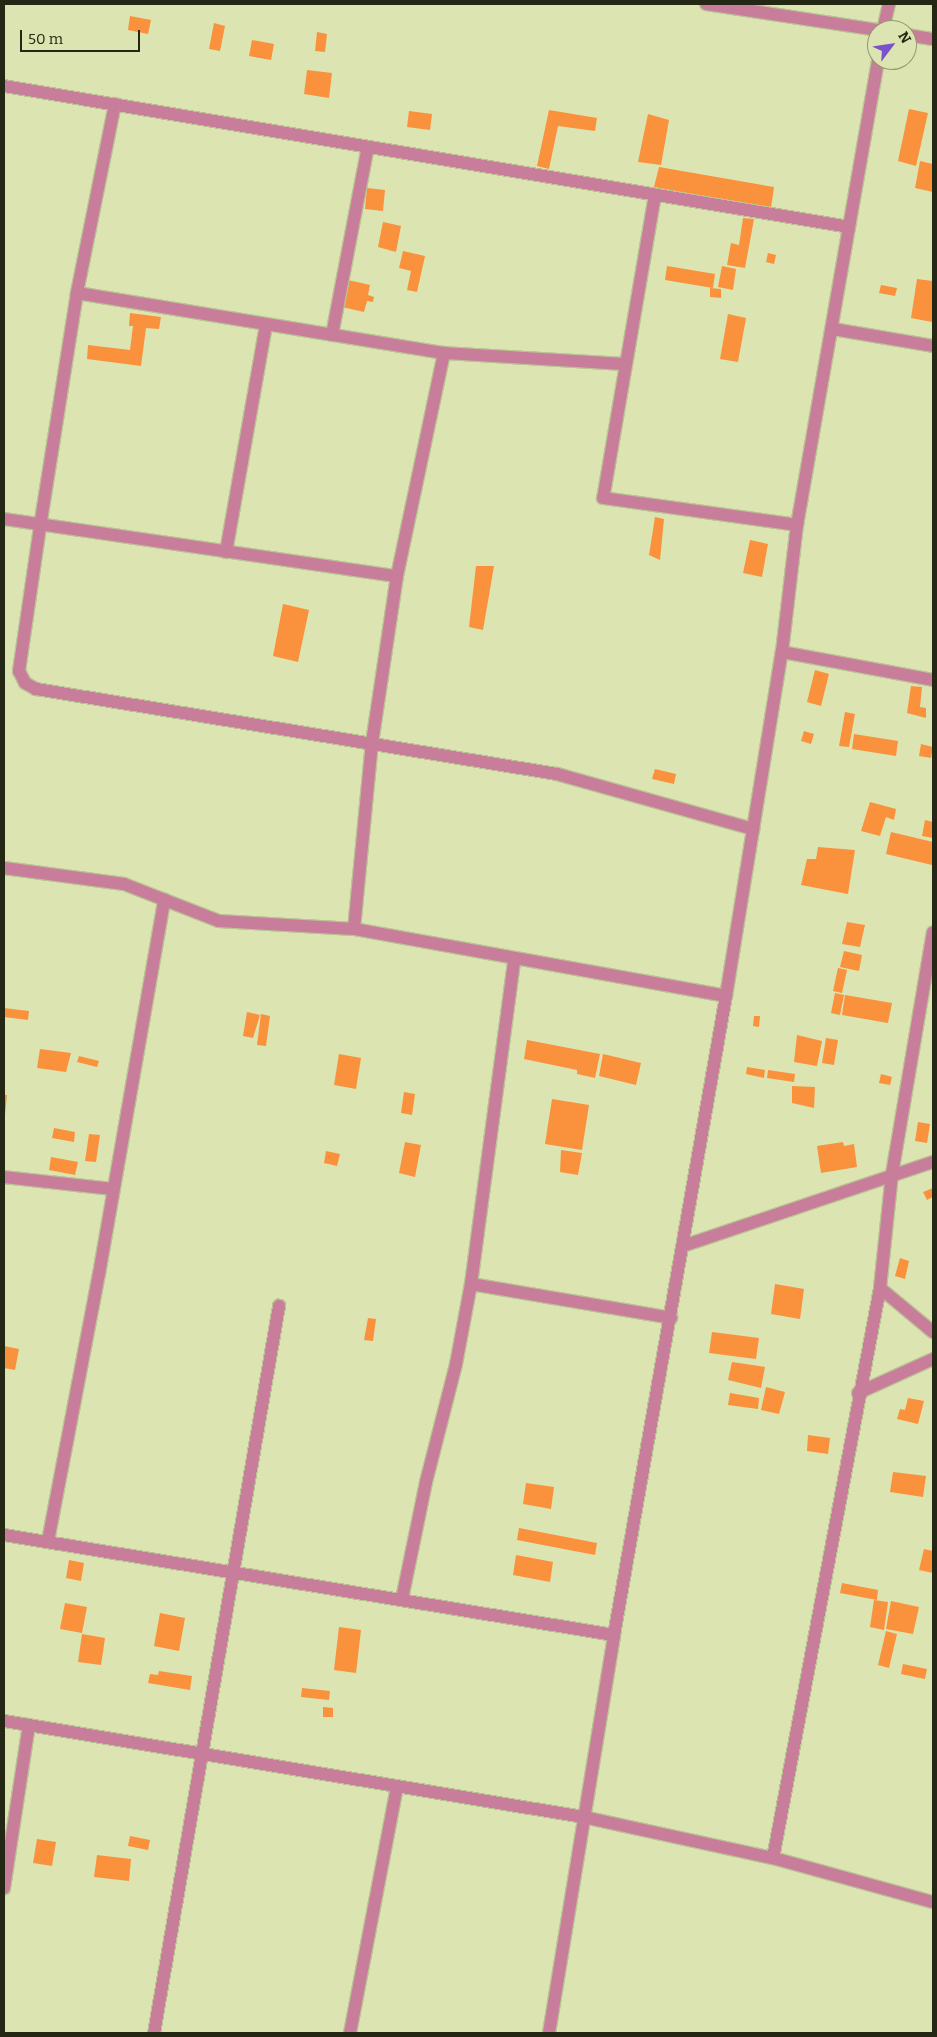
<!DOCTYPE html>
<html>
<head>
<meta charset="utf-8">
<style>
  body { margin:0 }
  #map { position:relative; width:937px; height:2037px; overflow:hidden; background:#dce5b1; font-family:Bitter,serif }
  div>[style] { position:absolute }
  .building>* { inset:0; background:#fa913d }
  .roads { filter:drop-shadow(1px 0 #bbc395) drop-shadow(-1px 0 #bbc395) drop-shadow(0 1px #bbc395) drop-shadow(0 -1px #bbc395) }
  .minor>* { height:12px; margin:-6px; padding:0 6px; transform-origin:6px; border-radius:6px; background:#c87d9a }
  span { translate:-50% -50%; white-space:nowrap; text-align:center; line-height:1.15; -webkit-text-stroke:4px #dce5b1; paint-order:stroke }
  .frame { position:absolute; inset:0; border:5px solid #242713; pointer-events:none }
  .north { position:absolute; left:867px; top:20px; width:50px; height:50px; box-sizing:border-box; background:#dce5b1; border:1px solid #929972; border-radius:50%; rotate:59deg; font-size:14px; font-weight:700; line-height:20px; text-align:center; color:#242713 }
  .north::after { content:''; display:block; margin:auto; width:18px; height:22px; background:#7c52cc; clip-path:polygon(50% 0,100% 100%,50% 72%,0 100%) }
  .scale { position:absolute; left:20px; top:30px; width:120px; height:22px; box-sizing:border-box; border:2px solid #242713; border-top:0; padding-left:6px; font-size:15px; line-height:18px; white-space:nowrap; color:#242713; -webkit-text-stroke:4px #dce5b1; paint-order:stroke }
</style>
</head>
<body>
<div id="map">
  <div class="building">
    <div style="clip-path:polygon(130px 16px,151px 20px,148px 34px,128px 30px)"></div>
    <div style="clip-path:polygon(214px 23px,225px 26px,220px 51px,209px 49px)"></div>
    <div style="clip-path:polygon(317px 32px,327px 34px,325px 52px,315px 51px)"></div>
    <div style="clip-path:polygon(252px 40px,274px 44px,271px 60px,249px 56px)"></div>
    <div style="clip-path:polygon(307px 70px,332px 73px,329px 98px,304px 94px)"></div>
    <div style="clip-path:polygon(909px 109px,928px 113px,916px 166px,898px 161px)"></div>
    <div style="clip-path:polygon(549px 110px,597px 118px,595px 131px,558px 126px,549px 169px,537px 166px)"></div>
    <div style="clip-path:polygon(409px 111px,432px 114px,430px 130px,407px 127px)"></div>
    <div style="clip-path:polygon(648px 114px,669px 120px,661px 165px,638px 162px)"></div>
    <div style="clip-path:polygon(920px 161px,933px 164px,933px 192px,915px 188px)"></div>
    <div style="clip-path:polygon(659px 167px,774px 187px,771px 208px,654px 187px)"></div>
    <div style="clip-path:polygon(367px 188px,385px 190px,383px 211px,365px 209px)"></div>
    <div style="clip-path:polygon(743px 218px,754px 219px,745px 268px,727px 265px,731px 243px,739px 245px)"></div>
    <div style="clip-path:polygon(383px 222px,401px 226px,396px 252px,378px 247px)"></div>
    <div style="clip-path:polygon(403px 251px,425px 256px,417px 292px,407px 290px,411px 271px,399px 268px)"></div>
    <div style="clip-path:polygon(768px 253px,776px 255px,774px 264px,766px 262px)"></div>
    <div style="clip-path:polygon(667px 266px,715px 274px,713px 288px,665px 280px)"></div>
    <div style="clip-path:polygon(722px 266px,736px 269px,733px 290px,718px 287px)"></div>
    <div style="clip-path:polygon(917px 279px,933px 281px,932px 322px,911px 318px)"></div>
    <div style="clip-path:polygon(348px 280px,370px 285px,368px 295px,374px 297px,373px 302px,367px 301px,364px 312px,342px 307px)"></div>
    <div style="clip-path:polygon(881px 285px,897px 288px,895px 296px,879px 293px)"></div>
    <div style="clip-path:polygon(710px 288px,721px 289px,721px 298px,710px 297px)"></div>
    <div style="clip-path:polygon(130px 313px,161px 317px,159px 329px,146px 328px,141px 366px,87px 359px,88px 345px,130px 350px,133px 326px,129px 326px)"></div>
    <div style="clip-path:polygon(728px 314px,746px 318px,738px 362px,720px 359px)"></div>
    <div style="clip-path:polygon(655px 517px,664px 519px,660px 560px,649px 555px)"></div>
    <div style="clip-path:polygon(750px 540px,768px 544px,762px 577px,743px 573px)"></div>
    <div style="clip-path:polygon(476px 566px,494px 566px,483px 630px,469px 627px)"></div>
    <div style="clip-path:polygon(283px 604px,309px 610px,298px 662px,273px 656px)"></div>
    <div style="clip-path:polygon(815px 670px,829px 674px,821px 706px,807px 702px)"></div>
    <div style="clip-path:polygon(911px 686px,922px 687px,920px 707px,926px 708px,926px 718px,907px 713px)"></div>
    <div style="clip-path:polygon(845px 712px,855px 714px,849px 747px,839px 746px)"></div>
    <div style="clip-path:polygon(804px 731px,814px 734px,811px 744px,801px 741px)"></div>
    <div style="clip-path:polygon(854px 734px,898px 741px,896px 756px,852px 749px)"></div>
    <div style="clip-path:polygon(921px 744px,933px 747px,931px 758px,919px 756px)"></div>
    <div style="clip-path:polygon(655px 769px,676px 774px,674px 784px,652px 779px)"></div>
    <div style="clip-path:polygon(870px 802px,896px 809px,894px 820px,886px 817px,880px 836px,861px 831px)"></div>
    <div style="clip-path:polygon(925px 820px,933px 822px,933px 838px,922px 836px)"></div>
    <div style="clip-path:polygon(891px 832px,933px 842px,932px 865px,886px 854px)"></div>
    <div style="clip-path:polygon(818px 847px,855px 850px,848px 894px,801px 885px,807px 859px,816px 859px)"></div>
    <div style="clip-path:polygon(847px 922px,865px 925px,860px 947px,842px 944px)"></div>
    <div style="clip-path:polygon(844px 951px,862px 955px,859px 971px,840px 967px)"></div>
    <div style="clip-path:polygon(838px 968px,847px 970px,842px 993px,833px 991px)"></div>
    <div style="clip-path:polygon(835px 993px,844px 995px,840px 1015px,831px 1013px)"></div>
    <div style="clip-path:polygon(845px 995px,892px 1003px,888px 1023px,842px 1015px)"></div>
    <div style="clip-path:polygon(4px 1008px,29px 1011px,28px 1020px,4px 1017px)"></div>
    <div style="clip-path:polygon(247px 1012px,260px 1015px,253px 1038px,243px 1036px)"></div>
    <div style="clip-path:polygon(261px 1014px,270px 1016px,266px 1046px,257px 1045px)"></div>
    <div style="clip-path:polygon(754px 1016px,760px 1016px,759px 1027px,753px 1026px)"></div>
    <div style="clip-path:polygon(797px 1035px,822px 1041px,817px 1066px,794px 1062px)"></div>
    <div style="clip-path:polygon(826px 1038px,838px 1040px,834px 1065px,822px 1063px)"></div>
    <div style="clip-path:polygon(527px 1040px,600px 1054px,595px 1078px,577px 1074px,577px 1070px,524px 1059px)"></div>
    <div style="clip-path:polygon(40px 1049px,71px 1053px,66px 1072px,37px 1068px)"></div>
    <div style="clip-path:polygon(339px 1054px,361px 1058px,356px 1089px,334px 1085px)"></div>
    <div style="clip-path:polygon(603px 1054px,641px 1063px,636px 1085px,599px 1076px)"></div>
    <div style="clip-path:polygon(79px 1056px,99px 1061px,97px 1067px,77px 1062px)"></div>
    <div style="clip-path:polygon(747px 1067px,765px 1070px,764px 1078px,746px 1074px)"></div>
    <div style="clip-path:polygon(768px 1070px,795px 1074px,794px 1082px,767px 1078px)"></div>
    <div style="clip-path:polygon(881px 1074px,892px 1077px,890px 1085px,879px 1083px)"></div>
    <div style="clip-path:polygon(792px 1086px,815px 1087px,814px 1108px,792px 1103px)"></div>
    <div style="clip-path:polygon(404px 1092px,415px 1094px,412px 1115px,401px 1113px)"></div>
    <div style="clip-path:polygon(4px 1095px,7px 1095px,5px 1115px,4px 1115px)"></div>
    <div style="clip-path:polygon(552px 1099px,589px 1105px,582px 1150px,545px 1144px)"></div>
    <div style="clip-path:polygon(918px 1122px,930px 1124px,927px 1143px,915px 1141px)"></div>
    <div style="clip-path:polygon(54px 1128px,75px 1132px,74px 1142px,52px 1138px)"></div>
    <div style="clip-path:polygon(89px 1134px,100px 1135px,96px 1162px,85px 1161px)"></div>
    <div style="clip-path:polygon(405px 1142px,421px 1145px,415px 1177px,399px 1173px)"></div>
    <div style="clip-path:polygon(843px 1142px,844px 1146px,854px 1144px,857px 1167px,821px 1173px,817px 1146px)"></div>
    <div style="clip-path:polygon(561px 1150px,582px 1153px,578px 1175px,560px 1172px)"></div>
    <div style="clip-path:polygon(326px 1151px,340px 1154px,337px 1166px,324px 1163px)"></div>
    <div style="clip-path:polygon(51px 1157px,78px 1162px,75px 1175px,49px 1170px)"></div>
    <div style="clip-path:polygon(933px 1188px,933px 1197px,927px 1200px,923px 1192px)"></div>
    <div style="clip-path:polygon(900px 1258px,909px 1261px,905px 1279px,895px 1276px)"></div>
    <div style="clip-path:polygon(775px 1284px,804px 1289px,800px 1319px,771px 1314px)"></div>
    <div style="clip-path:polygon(368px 1318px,376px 1319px,373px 1341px,364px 1340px)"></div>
    <div style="clip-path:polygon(712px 1332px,759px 1338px,756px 1359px,709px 1353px)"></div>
    <div style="clip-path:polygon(4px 1346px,19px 1349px,15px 1370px,4px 1368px)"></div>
    <div style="clip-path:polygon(732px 1362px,765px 1367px,761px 1388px,728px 1380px)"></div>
    <div style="clip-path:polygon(766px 1387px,785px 1392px,779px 1414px,761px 1410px)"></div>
    <div style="clip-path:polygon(730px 1393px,759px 1398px,758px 1409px,728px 1405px)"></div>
    <div style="clip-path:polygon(908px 1398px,924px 1401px,918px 1424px,897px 1419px,900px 1409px,905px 1410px)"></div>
    <div style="clip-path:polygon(808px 1435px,830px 1438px,828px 1454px,807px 1451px)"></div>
    <div style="clip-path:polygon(893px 1472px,926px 1476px,923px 1497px,890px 1492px)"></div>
    <div style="clip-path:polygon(526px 1483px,554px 1487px,551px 1509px,523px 1504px)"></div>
    <div style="clip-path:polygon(519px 1528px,597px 1543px,595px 1555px,517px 1540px)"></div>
    <div style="clip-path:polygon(924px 1549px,933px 1551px,933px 1573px,919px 1570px)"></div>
    <div style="clip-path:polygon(516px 1555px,553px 1562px,550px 1582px,513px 1575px)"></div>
    <div style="clip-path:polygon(69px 1560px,84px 1563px,81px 1581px,66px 1578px)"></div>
    <div style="clip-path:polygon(842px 1583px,878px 1590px,877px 1600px,840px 1593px)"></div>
    <div style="clip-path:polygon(874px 1600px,888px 1602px,884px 1630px,870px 1627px)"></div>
    <div style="clip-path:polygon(891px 1601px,919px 1607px,913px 1634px,886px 1629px)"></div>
    <div style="clip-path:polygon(65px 1603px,87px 1607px,82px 1633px,60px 1629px)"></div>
    <div style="clip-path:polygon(160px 1613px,185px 1618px,179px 1651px,154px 1646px)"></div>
    <div style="clip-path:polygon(339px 1627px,361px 1630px,356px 1673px,334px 1670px)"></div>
    <div style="clip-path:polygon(886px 1631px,897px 1634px,889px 1668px,878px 1665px)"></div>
    <div style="clip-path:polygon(82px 1634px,105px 1638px,101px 1665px,78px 1662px)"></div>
    <div style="clip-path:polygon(903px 1664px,927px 1669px,925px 1679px,901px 1674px)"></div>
    <div style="clip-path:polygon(159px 1671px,192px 1676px,190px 1690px,148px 1683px,150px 1674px,158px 1675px)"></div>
    <div style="clip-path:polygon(302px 1688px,330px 1691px,329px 1700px,301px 1697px)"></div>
    <div style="clip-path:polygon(323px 1707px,333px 1708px,333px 1717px,323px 1717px)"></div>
    <div style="clip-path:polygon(130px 1836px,150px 1840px,148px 1850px,128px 1846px)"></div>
    <div style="clip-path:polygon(37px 1839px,56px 1842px,52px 1866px,33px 1863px)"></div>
    <div style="clip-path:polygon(97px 1855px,131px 1859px,129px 1881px,94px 1877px)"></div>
  </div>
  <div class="roads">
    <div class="minor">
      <div style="left:706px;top:4px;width:173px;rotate:8.6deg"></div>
      <div style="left:883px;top:30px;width:27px;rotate:-77deg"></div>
      <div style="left:907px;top:35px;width:26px;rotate:9deg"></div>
      <div style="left:4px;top:86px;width:857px;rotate:9.47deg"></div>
      <div style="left:115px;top:104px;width:193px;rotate:101.4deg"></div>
      <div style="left:77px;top:293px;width:237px;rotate:99deg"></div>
      <div style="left:40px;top:527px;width:146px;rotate:98.3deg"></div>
      <div style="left:19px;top:671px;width:13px;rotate:63deg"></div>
      <div style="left:25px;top:683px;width:13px;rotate:29deg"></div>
      <div style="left:36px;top:689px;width:528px;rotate:9.27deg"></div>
      <div style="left:557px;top:774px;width:204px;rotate:15.7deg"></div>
      <div style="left:655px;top:195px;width:307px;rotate:99.7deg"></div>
      <div style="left:603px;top:498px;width:196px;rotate:7.9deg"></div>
      <div style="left:77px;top:293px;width:372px;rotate:9.3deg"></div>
      <div style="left:444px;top:353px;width:182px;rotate:3.5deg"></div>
      <div style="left:833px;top:329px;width:101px;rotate:9.6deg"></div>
      <div style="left:332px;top:335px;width:191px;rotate:-79.2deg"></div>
      <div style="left:4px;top:519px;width:397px;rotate:8.3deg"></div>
      <div style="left:226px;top:552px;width:231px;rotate:-80deg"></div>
      <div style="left:782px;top:652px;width:154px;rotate:10.5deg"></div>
      <div style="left:4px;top:868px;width:121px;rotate:7.6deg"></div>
      <div style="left:124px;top:884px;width:102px;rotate:21.3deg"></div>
      <div style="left:219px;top:921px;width:135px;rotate:3.4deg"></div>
      <div style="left:354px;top:929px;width:378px;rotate:10.2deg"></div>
      <div style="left:354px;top:929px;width:187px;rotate:-84.5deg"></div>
      <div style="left:372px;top:743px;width:169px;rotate:-81.5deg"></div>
      <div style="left:397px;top:576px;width:228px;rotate:-78.1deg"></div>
      <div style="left:4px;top:1177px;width:110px;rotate:6.3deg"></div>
      <div style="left:683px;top:1246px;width:264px;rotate:-18.6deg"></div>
      <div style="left:471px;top:1284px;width:203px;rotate:9.6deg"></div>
      <div style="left:880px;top:1288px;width:69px;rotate:39.7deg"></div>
      <div style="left:858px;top:1393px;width:82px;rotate:-24.4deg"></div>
      <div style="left:4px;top:1535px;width:618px;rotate:9.31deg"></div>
      <div style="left:48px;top:1541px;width:272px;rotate:-79.2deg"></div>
      <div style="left:99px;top:1274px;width:380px;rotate:-80.1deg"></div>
      <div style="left:402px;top:1599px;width:119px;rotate:-78.4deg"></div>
      <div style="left:426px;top:1482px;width:122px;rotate:-75.7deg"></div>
      <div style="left:456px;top:1364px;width:81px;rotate:-79.4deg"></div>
      <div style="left:471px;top:1284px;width:327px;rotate:-82.4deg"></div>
      <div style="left:4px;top:1721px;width:587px;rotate:9.41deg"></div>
      <div style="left:583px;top:1817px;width:194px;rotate:12.2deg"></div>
      <div style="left:773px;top:1858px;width:166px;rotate:15.4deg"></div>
      <div style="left:773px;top:1858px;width:580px;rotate:-79.37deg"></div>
      <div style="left:880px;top:1288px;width:115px;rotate:-84deg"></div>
      <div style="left:892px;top:1174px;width:245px;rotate:-80.4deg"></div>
      <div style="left:4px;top:1888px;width:165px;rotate:-81.3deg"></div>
      <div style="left:154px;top:2033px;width:738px;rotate:-80.24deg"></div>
      <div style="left:350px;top:2033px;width:251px;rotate:-79.2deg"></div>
      <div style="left:549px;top:2033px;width:403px;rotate:-80.7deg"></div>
      <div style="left:614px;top:1635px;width:649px;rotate:-80.06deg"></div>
      <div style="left:726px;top:996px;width:349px;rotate:-80.8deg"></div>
      <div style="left:782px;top:652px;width:128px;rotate:-83.3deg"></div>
      <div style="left:797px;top:525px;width:472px;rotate:-80.1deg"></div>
    </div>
  </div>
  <div class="frame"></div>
  <div class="north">N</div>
  <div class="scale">50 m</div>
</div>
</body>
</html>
